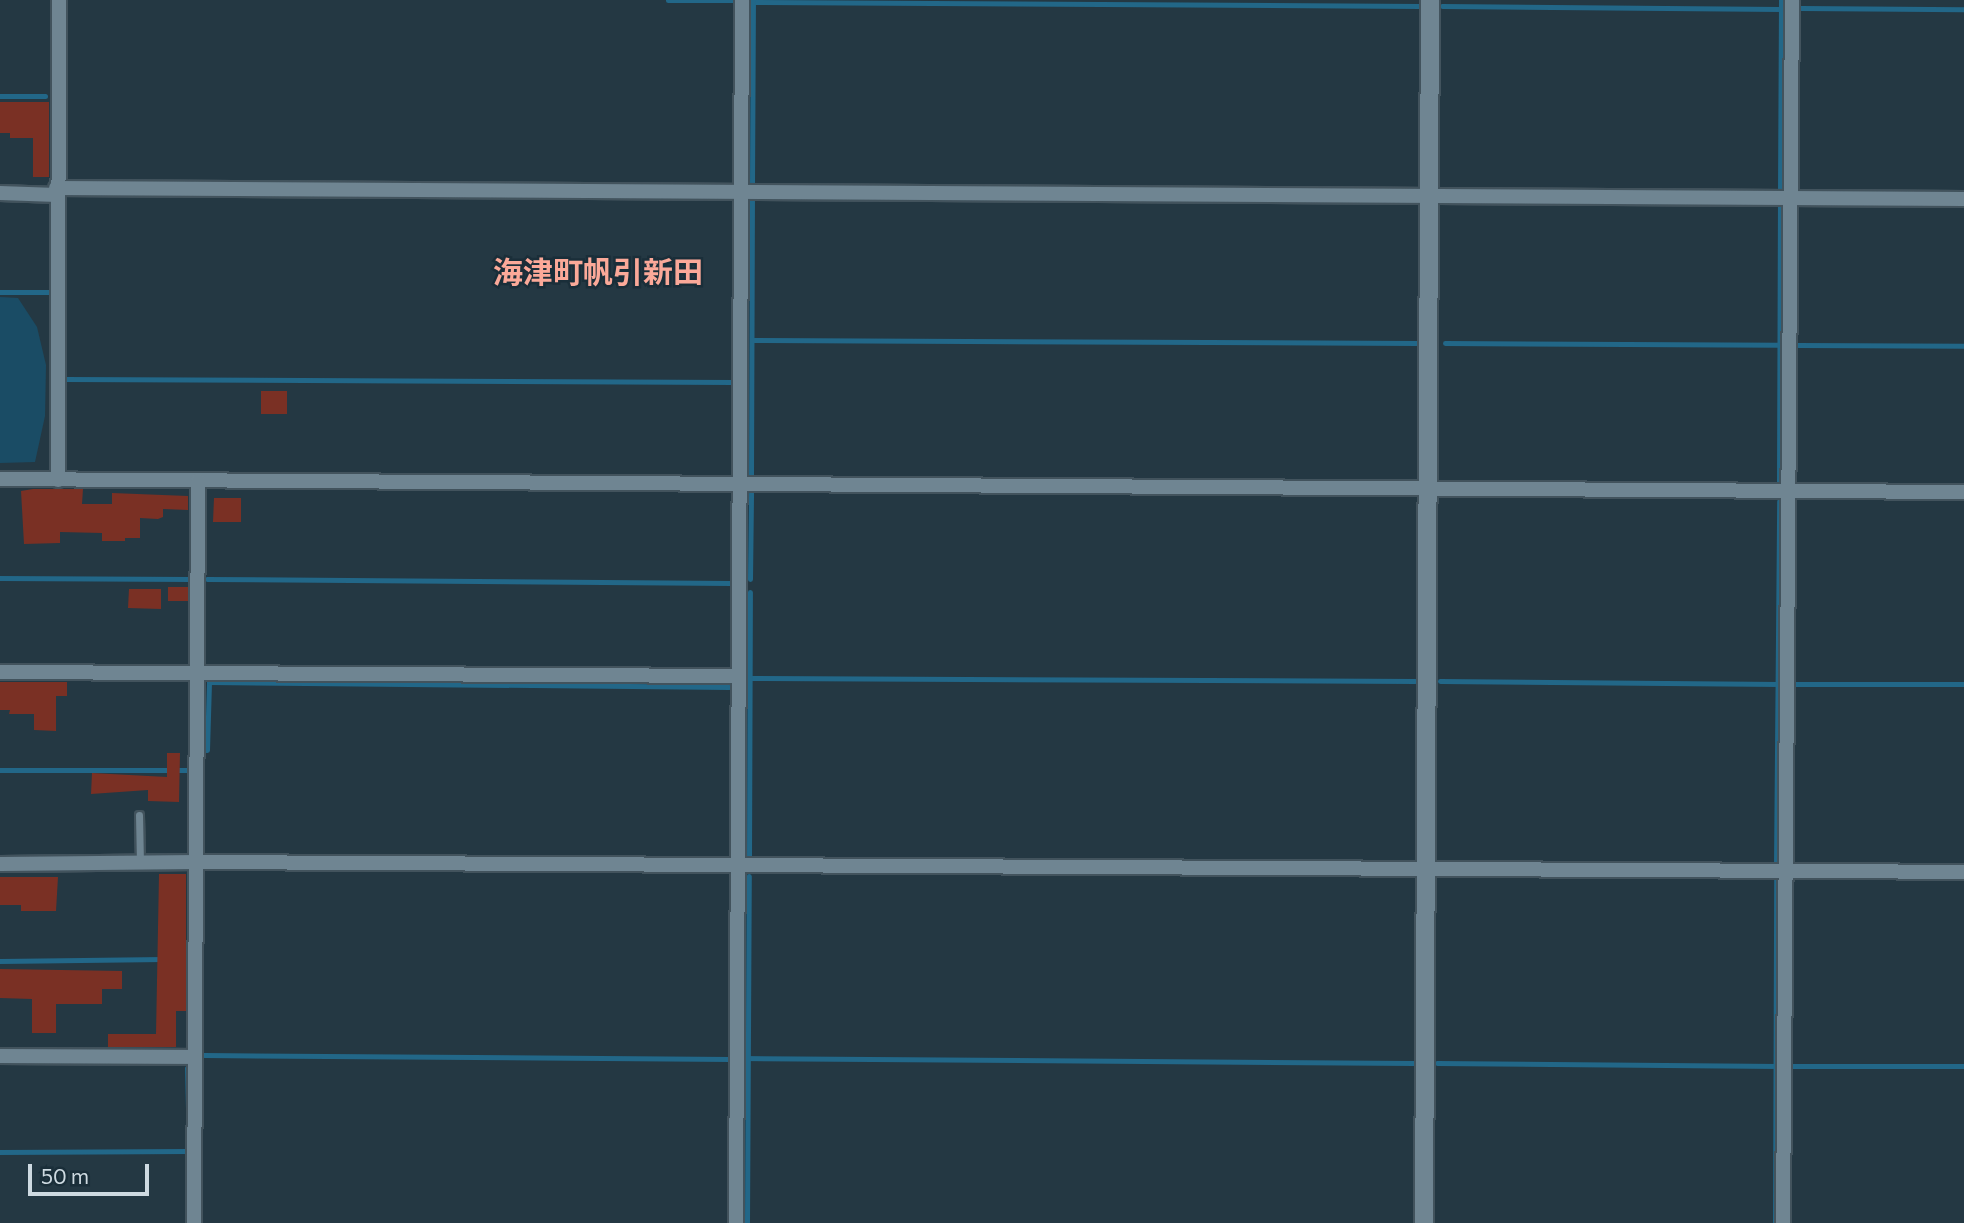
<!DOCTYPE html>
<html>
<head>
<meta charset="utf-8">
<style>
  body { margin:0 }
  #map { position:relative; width:1964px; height:1223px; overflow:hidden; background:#243843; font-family:Commissioner,"Noto Sans JP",sans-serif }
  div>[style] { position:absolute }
  .green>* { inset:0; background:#1a4c65 }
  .stream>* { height:5px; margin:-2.5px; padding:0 2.5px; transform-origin:2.5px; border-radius:2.5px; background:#226788 }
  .building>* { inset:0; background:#7a3024 }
  .roads { filter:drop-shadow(2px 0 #42535d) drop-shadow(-2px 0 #42535d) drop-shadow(0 2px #42535d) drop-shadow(0 -2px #42535d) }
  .service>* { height:7px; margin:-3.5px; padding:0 3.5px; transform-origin:3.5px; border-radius:3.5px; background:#6f8592 }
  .minor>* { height:14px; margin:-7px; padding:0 7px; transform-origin:7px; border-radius:7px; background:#6f8592 }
  .tertiary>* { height:18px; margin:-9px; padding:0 9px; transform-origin:9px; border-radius:9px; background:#6f8592 }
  span { translate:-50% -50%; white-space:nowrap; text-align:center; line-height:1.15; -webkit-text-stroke:5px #1a2e39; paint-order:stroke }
  .quarter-label { font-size:30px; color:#fba999; font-weight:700 }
  .scale { position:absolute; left:28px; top:1164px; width:121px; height:32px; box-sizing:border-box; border:4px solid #cedae1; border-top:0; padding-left:9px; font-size:21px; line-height:24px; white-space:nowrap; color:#cedae1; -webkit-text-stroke:5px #1a2e39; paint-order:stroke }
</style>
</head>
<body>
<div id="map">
  <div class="green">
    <div style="clip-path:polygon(0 297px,18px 298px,37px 327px,46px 365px,45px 416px,35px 462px,0 463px)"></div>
  </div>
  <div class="stream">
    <div style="left:668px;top:0;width:66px"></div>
    <div style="left:753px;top:2px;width:667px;rotate:0.34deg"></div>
    <div style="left:1442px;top:6px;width:339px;rotate:0.5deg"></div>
    <div style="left:1801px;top:8px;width:163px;rotate:0.4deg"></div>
    <div style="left:0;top:96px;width:45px"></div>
    <div style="left:752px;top:186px;width:186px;rotate:-89.7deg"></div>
    <div style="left:1780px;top:192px;width:192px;rotate:-89.7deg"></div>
    <div style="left:0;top:292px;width:48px"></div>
    <div style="left:752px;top:340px;width:665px;rotate:0.26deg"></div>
    <div style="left:1445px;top:343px;width:340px;rotate:0.3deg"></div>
    <div style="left:1798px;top:345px;width:166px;rotate:0.3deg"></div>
    <div style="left:64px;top:379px;width:670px;rotate:0.26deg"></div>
    <div style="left:751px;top:478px;width:279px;rotate:-89.8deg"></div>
    <div style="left:1779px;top:483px;width:281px;rotate:-89.8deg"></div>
    <div style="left:0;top:578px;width:190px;rotate:0.3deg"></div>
    <div style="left:207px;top:579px;width:524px;rotate:0.44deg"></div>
    <div style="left:750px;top:579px;width:86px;rotate:-89.3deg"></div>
    <div style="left:750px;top:678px;width:665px;rotate:0.26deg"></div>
    <div style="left:1440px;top:681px;width:339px;rotate:0.5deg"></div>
    <div style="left:1794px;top:684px;width:170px"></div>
    <div style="left:207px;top:750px;width:68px;rotate:-88.3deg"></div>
    <div style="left:209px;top:682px;width:520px;rotate:0.55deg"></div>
    <div style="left:0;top:770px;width:190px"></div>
    <div style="left:749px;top:861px;width:269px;rotate:-89.8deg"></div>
    <div style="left:1776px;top:866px;width:365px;rotate:-89.5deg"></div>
    <div style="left:0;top:961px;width:164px;rotate:-0.7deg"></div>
    <div style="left:204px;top:1055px;width:526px;rotate:0.44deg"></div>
    <div style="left:741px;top:1058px;width:673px;rotate:0.43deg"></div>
    <div style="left:1437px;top:1063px;width:341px;rotate:0.5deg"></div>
    <div style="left:1793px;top:1066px;width:171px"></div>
    <div style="left:187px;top:1068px;width:41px;rotate:88.6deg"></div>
    <div style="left:0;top:1152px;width:189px;rotate:-0.3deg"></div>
    <div style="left:189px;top:1151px;width:4px;rotate:-104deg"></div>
    <div style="left:747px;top:1223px;width:347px;rotate:-89.7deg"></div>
    <div style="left:1775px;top:1223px;width:345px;rotate:-89.8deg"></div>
  </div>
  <div class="building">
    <div style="clip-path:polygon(0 102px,49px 102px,49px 177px,33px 177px,33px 138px,10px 138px,10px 133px,0 133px)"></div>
    <div style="clip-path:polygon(261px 391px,287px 391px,287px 414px,261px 414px)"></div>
    <div style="clip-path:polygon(33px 489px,83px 489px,82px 504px,112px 504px,112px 493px,188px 496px,188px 510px,163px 509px,163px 517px,158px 519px,140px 518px,140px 538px,125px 538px,125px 541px,102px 541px,102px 533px,60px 532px,60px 543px,24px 544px,21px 491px)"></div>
    <div style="clip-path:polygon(214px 498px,241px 498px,241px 522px,213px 522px)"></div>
    <div style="clip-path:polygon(168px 587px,188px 587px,188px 601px,168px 601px)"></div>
    <div style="clip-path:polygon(129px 589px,161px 589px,161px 609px,128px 608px)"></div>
    <div style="clip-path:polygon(0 682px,67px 682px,67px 696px,56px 696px,56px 731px,34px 730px,34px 714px,9px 714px,10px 710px,0 710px)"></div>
    <div style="clip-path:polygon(167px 753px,180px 753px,179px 802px,148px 801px,148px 790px,91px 794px,92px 773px,167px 777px)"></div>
    <div style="clip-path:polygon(159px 874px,186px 874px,186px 1011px,176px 1011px,176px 1047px,108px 1047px,108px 1034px,156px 1034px)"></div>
    <div style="clip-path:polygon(0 877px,58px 877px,56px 911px,21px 911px,21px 905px,0 905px)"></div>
    <div style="clip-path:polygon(0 969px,122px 971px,122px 989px,102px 989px,102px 1004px,56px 1004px,56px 1033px,32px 1033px,32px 999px,0 998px)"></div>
  </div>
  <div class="roads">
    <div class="service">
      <div style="left:139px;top:815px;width:48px;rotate:88.8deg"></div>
    </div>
    <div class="minor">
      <div style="left:56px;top:188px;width:1908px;rotate:0.33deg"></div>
      <div style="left:0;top:193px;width:57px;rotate:2deg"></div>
      <div style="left:0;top:479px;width:1964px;rotate:0.38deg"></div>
      <div style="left:58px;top:480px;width:480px;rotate:-89.9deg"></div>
      <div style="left:0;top:672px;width:738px;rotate:0.31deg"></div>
      <div style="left:0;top:864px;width:196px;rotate:-0.6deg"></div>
      <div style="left:196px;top:862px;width:1768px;rotate:0.32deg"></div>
      <div style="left:0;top:1056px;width:193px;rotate:0.3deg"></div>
      <div style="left:194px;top:1223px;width:742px;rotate:-89.69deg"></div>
      <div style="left:736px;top:1223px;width:1223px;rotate:-89.72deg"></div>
      <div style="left:1783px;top:1223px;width:1223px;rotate:-89.58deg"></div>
    </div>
    <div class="tertiary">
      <div style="left:1424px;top:1223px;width:1223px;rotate:-89.72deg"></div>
    </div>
  </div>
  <div class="quarter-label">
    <span style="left:598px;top:271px">海津町帆引新田</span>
  </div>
  <div class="scale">50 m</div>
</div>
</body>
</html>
